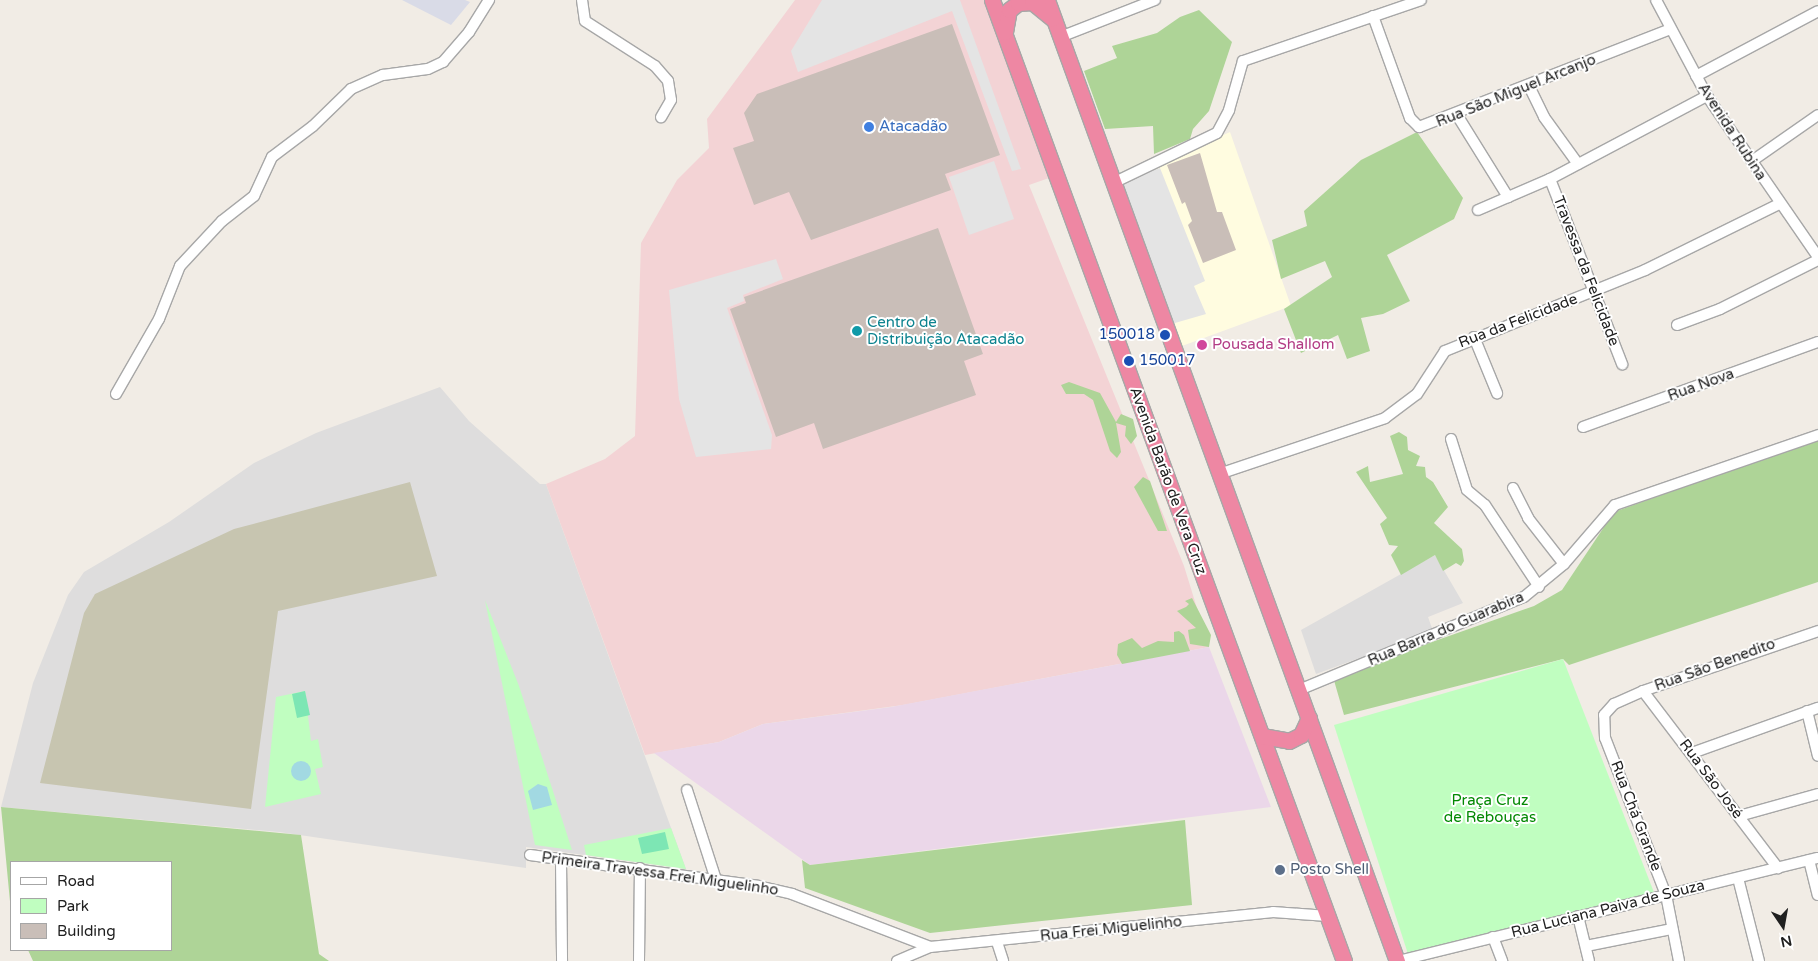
<!DOCTYPE html>
<html>
<head>
<meta charset="utf-8">
<style>
  body { margin:0 }
  #map { position:relative; width:1818px; height:961px; overflow:hidden; background:#f1ece5; font-family:"Varela Round",sans-serif }
  div>[style] { position:absolute }
  .residential>* { inset:0; background:#dedddd }
  .commercial>* { inset:0; background:#f3d3d5 }
  .industrial>* { inset:0; background:#ebd7e9 }
  .education>* { inset:0; background:#fffce0 }
  .construction>* { inset:0; background:#c7c5b0 }
  .forest>* { inset:0; background:#aed497 }
  .park>* { inset:0; background:#c0fec0 }
  .pitch>* { inset:0; background:#7de6b4 }
  .parking>* { inset:0; background:#e4e4e4 }
  .plaza>* { inset:0; background:#d9dbe7 }
  .water>* { inset:0; background:#a2d9e2 }
  .round { border-radius:50% }
  .building>* { inset:0; background:#c9beb8 }
  .roads { filter:drop-shadow(1px 0 #a7a7a7) drop-shadow(-1px 0 #a7a7a7) drop-shadow(0 1px #a7a7a7) drop-shadow(0 -1px #a7a7a7) }
  .minor>* { height:10px; margin:-5px; padding:0 5px; transform-origin:5px; border-radius:5px; background:#fff }
  .highway>* { height:15px; margin:-7.5px; padding:0 7.5px; transform-origin:7.5px; border-radius:7.5px; background:#ee87a3 }
  .dots>* { width:14px; height:14px; translate:-50% -50%; box-sizing:border-box; border:2px solid #fff; border-radius:50% }
  span { translate:-50% -50%; white-space:nowrap; text-align:center; line-height:1.15; -webkit-text-stroke:4px #fff; paint-order:stroke }
  .street-label { font-size:15px; color:#202020 }
  .shop-label { font-size:15px; color:#366cbe }
  .left { translate:0 -50%; text-align:left }
  .culture-label { font-size:15px; color:#0d838f }
  .transit-label { font-size:15px; color:#164399 }
  .right { translate:-100% -50%; text-align:right }
  .hotel-label { font-size:15px; color:#b23c85 }
  .park-label { font-size:15px; color:#038903 }
  .service-label { font-size:15px; color:#4e5e75 }
  .legend { position:absolute; left:10px; top:861px; width:162px; height:90px; box-sizing:border-box; background:#fff; border:1px solid #a6a6a6; margin:0; padding:6px 9px; list-style:none; font-size:15px; color:#202020 }
  .legend li { display:flex; align-items:center; gap:10px; height:25px }
  .legend b { width:25px; border:1px solid #a6a6a6 }
  .north { position:absolute; left:1758px; top:901px; width:50px; height:50px; -webkit-text-stroke:4px #fff; paint-order:stroke; rotate:168deg; font-size:14px; font-weight:700; line-height:20px; text-align:center; color:#202020 }
  .north::after { content:''; display:block; margin:auto; width:18px; height:22px; background:#202020; clip-path:polygon(50% 0,100% 100%,50% 72%,0 100%) }
</style>
</head>
<body>
<div id="map">
  <div class="residential">
    <div style="clip-path:polygon(440px 387px,469px 421px,540px 484px,546px 484px,686px 869px,526px 847px,526px 868px,279px 832px,1px 807px,33px 683px,68px 595px,84px 572px,169px 522px,254px 463px,316px 433px)"></div>
    <div style="clip-path:polygon(1435px 555px,1463px 603px,1428px 617px,1433px 631px,1316px 674px,1301px 630px)"></div>
  </div>
  <div class="commercial">
    <div style="clip-path:polygon(795px 0,984px 0,1049px 178px,1029px 185px,1184px 566px,1209px 647px,903px 705px,763px 724px,719px 742px,645px 755px,546px 484px,605px 459px,635px 436px,641px 243px,677px 180px,709px 148px,707px 119px)"></div>
  </div>
  <div class="industrial">
    <div style="clip-path:polygon(1209px 647px,1271px 807px,810px 865px,654px 753px,719px 742px,763px 724px,891px 707px)"></div>
  </div>
  <div class="education">
    <div style="clip-path:polygon(1230px 132px,1291px 306px,1171px 350px,1113px 184px)"></div>
  </div>
  <div class="construction">
    <div style="clip-path:polygon(410px 482px,437px 576px,278px 611px,251px 809px,40px 783px,84px 613px,95px 594px,234px 529px)"></div>
  </div>
  <div class="forest">
    <div style="clip-path:polygon(1199px 10px,1232px 42px,1209px 111px,1193px 129px,1190px 139px,1154px 154px,1153px 126px,1105px 129px,1084px 71px,1117px 58px,1112px 46px,1157px 33px,1180px 17px)"></div>
    <div style="clip-path:polygon(1417px 132px,1463px 198px,1454px 219px,1387px 255px,1410px 301px,1383px 314px,1361px 318px,1370px 351px,1347px 359px,1338px 335px,1301px 353px,1284px 309px,1332px 277px,1325px 261px,1281px 279px,1272px 240px,1307px 226px,1304px 211px,1361px 160px)"></div>
    <div style="clip-path:polygon(1069px 382px,1100px 393px,1116px 422px,1121px 414px,1133px 419px,1137px 436px,1131px 444px,1125px 436px,1126px 426px,1116px 423px,1121px 452px,1117px 458px,1110px 451px,1093px 400px,1084px 394px,1066px 394px,1061px 385px)"></div>
    <div style="clip-path:polygon(1399px 432px,1407px 437px,1408px 450px,1420px 456px,1416px 466px,1425px 467px,1426px 477px,1433px 482px,1448px 507px,1434px 523px,1462px 549px,1464px 561px,1461px 566px,1456px 563px,1443px 571px,1435px 555px,1401px 575px,1391px 555px,1398px 546px,1389px 545px,1380px 524px,1387px 518px,1356px 472px,1368px 466px,1370px 482px,1403px 474px,1390px 436px)"></div>
    <div style="clip-path:polygon(1818px 439px,1818px 582px,1569px 665px,1563px 659px,1344px 715px,1333px 677px,1534px 606px,1562px 590px,1614px 512px)"></div>
    <div style="clip-path:polygon(1143px 477px,1150px 481px,1167px 531px,1158px 531px,1134px 487px)"></div>
    <div style="clip-path:polygon(1192px 598px,1211px 635px,1209px 647px,1190px 644px,1188px 630px,1196px 628px,1177px 611px,1186px 607px,1189px 604px,1185px 601px)"></div>
    <div style="clip-path:polygon(1179px 631px,1184px 635px,1190px 651px,1122px 664px,1117px 655px,1118px 644px,1132px 638px,1142px 648px,1158px 641px,1174px 642px,1174px 632px)"></div>
    <div style="clip-path:polygon(1px 807px,301px 835px,319px 954px,329px 961px,33px 961px,28px 950px,171px 950px,171px 862px,11px 862px,11px 912px)"></div>
    <div style="clip-path:polygon(1185px 820px,1192px 905px,930px 933px,805px 888px,802px 860px,810px 865px)"></div>
  </div>
  <div class="park">
    <div style="clip-path:polygon(485px 600px,519px 686px,572px 850px,535px 845px)"></div>
    <div style="clip-path:polygon(1563px 659px,1655px 895px,1408px 954px,1334px 725px)"></div>
    <div style="clip-path:polygon(305px 691px,311px 741px,318px 739px,323px 767px,315px 769px,321px 794px,265px 807px,276px 697px)"></div>
    <div style="clip-path:polygon(671px 828px,686px 869px,586px 855px,584px 845px)"></div>
  </div>
  <div class="pitch">
    <div style="clip-path:polygon(305px 691px,310px 715px,297px 718px,292px 694px)"></div>
    <div style="clip-path:polygon(665px 832px,669px 849px,642px 854px,638px 838px)"></div>
  </div>
  <div class="parking">
    <div style="clip-path:polygon(822px 0,960px 0,1021px 169px,1012px 171px,952px 11px,798px 72px,791px 51px)"></div>
    <div style="clip-path:polygon(994px 161px,1014px 219px,969px 235px,949px 177px)"></div>
    <div style="clip-path:polygon(1160px 168px,1205px 281px,1194px 286px,1206px 314px,1168px 325px,1113px 184px)"></div>
    <div style="clip-path:polygon(776px 259px,783px 279px,743px 295px,744px 301px,727px 308px,772px 435px,771px 449px,696px 457px,679px 399px,669px 290px)"></div>
  </div>
  <div class="plaza">
    <div style="clip-path:polygon(402px 0,465px 0,470px 2px,451px 25px)"></div>
  </div>
  <div class="water">
    <div class="round" style="left:291px;top:761px;width:20px;height:20px"></div>
    <div style="clip-path:polygon(538px 784px,547px 787px,552px 805px,533px 810px,528px 791px)"></div>
  </div>
  <div class="building">
    <div style="clip-path:polygon(952px 24px,1000px 155px,945px 174px,951px 190px,811px 240px,789px 192px,754px 205px,733px 148px,754px 141px,744px 113px,757px 94px)"></div>
    <div style="clip-path:polygon(1200px 153px,1217px 212px,1222px 212px,1236px 250px,1203px 263px,1188px 225px,1192px 221px,1185px 202px,1182px 204px,1167px 165px)"></div>
    <div style="clip-path:polygon(938px 228px,983px 354px,964px 361px,976px 395px,823px 449px,814px 423px,776px 437px,730px 309px,746px 303px,744px 297px)"></div>
  </div>
  <div class="roads">
    <div class="minor">
      <div style="left:582px;top:0;width:21px;rotate:82deg"></div>
      <div style="left:585px;top:21px;width:83px;rotate:32.7deg"></div>
      <div style="left:655px;top:66px;width:20px;rotate:49deg"></div>
      <div style="left:668px;top:81px;width:19px;rotate:81deg"></div>
      <div style="left:671px;top:100px;width:20px;rotate:120deg"></div>
      <div style="left:1656px;top:0;width:109px;rotate:62deg"></div>
      <div style="left:1707px;top:96px;width:196px;rotate:55.4deg"></div>
      <div style="left:1373px;top:16px;width:109px;rotate:70.1deg"></div>
      <div style="left:1410px;top:118px;width:13px;rotate:45deg"></div>
      <div style="left:1419px;top:127px;width:269px;rotate:-21.3deg"></div>
      <div style="left:1060px;top:37px;width:102px;rotate:-21.3deg"></div>
      <div style="left:1696px;top:76px;width:138px;rotate:-28deg"></div>
      <div style="left:1529px;top:86px;width:34px;rotate:64deg"></div>
      <div style="left:1544px;top:117px;width:58px;rotate:54.1deg"></div>
      <div style="left:1457px;top:115px;width:97px;rotate:58.1deg"></div>
      <div style="left:1752px;top:161px;width:80px;rotate:-34.9deg"></div>
      <div style="left:1550px;top:179px;width:199px;rotate:68.7deg"></div>
      <div style="left:1113px;top:183px;width:115px;rotate:-25.7deg"></div>
      <div style="left:1217px;top:133px;width:26px;rotate:-62deg"></div>
      <div style="left:1229px;top:110px;width:51px;rotate:-74.1deg"></div>
      <div style="left:1243px;top:61px;width:188px;rotate:-18.9deg"></div>
      <div style="left:1478px;top:210px;width:78px;rotate:-23.3deg"></div>
      <div style="left:1550px;top:179px;width:178px;rotate:-27.9deg"></div>
      <div style="left:1677px;top:325px;width:46px;rotate:-20.4deg"></div>
      <div style="left:1720px;top:309px;width:110px;rotate:-26.6deg"></div>
      <div style="left:1474px;top:337px;width:61px;rotate:67.7deg"></div>
      <div style="left:116px;top:394px;width:86px;rotate:-60.2deg"></div>
      <div style="left:159px;top:319px;width:57px;rotate:-68.4deg"></div>
      <div style="left:180px;top:266px;width:62px;rotate:-47deg"></div>
      <div style="left:222px;top:221px;width:41px;rotate:-38deg"></div>
      <div style="left:254px;top:196px;width:43px;rotate:-65.2deg"></div>
      <div style="left:272px;top:157px;width:51px;rotate:-37.1deg"></div>
      <div style="left:313px;top:126px;width:53px;rotate:-44.2deg"></div>
      <div style="left:351px;top:89px;width:35px;rotate:-24deg"></div>
      <div style="left:383px;top:75px;width:45px;rotate:-7.6deg"></div>
      <div style="left:428px;top:69px;width:17px;rotate:-25deg"></div>
      <div style="left:443px;top:62px;width:40px;rotate:-49deg"></div>
      <div style="left:469px;top:32px;width:38px;rotate:-58deg"></div>
      <div style="left:1583px;top:427px;width:250px;rotate:-19.9deg"></div>
      <div style="left:1451px;top:439px;width:53px;rotate:72.6deg"></div>
      <div style="left:1467px;top:490px;width:23px;rotate:40deg"></div>
      <div style="left:1485px;top:505px;width:98px;rotate:56.6deg"></div>
      <div style="left:1219px;top:474px;width:175px;rotate:-18.6deg"></div>
      <div style="left:1385px;top:418px;width:40px;rotate:-37deg"></div>
      <div style="left:1417px;top:394px;width:51px;rotate:-56.9deg"></div>
      <div style="left:1445px;top:351px;width:216px;rotate:-22deg"></div>
      <div style="left:1645px;top:270px;width:149px;rotate:-26.2deg"></div>
      <div style="left:1513px;top:488px;width:34px;rotate:63deg"></div>
      <div style="left:1528px;top:518px;width:58px;rotate:52deg"></div>
      <div style="left:1299px;top:690px;width:243px;rotate:-22.5deg"></div>
      <div style="left:1524px;top:597px;width:52px;rotate:-39.5deg"></div>
      <div style="left:1564px;top:564px;width:78px;rotate:-49.2deg"></div>
      <div style="left:1615px;top:505px;width:215px;rotate:-19deg"></div>
      <div style="left:1643px;top:691px;width:223px;rotate:52.7deg"></div>
      <div style="left:1807px;top:711px;width:46px;rotate:76.3deg"></div>
      <div style="left:1692px;top:753px;width:134px;rotate:-19.7deg"></div>
      <div style="left:687px;top:790px;width:95px;rotate:72.1deg"></div>
      <div style="left:1739px;top:816px;width:82px;rotate:-15.6deg"></div>
      <div style="left:530px;top:855px;width:230px;rotate:7.7deg"></div>
      <div style="left:758px;top:886px;width:35px;rotate:13deg"></div>
      <div style="left:792px;top:894px;width:148px;rotate:21deg"></div>
      <div style="left:561px;top:860px;width:101px;rotate:89.4deg"></div>
      <div style="left:1809px;top:860px;width:36px;rotate:76deg"></div>
      <div style="left:1738px;top:878px;width:86px;rotate:75.8deg"></div>
      <div style="left:1578px;top:916px;width:46px;rotate:76.3deg"></div>
      <div style="left:1493px;top:937px;width:26px;rotate:69deg"></div>
      <div style="left:997px;top:942px;width:20px;rotate:72deg"></div>
      <div style="left:1586px;top:946px;width:88px;rotate:-11.2deg"></div>
      <div style="left:639px;top:961px;width:93px;rotate:-89.4deg"></div>
      <div style="left:897px;top:961px;width:36px;rotate:-23deg"></div>
      <div style="left:930px;top:947px;width:345px;rotate:-5.8deg"></div>
      <div style="left:1273px;top:912px;width:55px;rotate:4.2deg"></div>
      <div style="left:1398px;top:961px;width:432px;rotate:-13.8deg"></div>
      <div style="left:1679px;top:961px;width:67px;rotate:-101.1deg"></div>
      <div style="left:1666px;top:895px;width:168px;rotate:-111.2deg"></div>
      <div style="left:1605px;top:738px;width:23px;rotate:-92deg"></div>
      <div style="left:1604px;top:715px;width:15px;rotate:-48deg"></div>
      <div style="left:1614px;top:704px;width:32px;rotate:-24deg"></div>
      <div style="left:1643px;top:691px;width:185px;rotate:-18.9deg"></div>
    </div>
    <div class="highway">
      <div style="left:992px;top:0;width:1023px;rotate:69.88deg"></div>
      <div style="left:1047px;top:0;width:1023px;rotate:69.99deg"></div>
      <div style="left:1005px;top:32px;width:22px;rotate:-80deg"></div>
      <div style="left:1009px;top:10px;width:11px;rotate:-38deg"></div>
      <div style="left:1018px;top:3px;width:14px;rotate:-4deg"></div>
      <div style="left:1032px;top:2px;width:26px;rotate:39deg"></div>
      <div style="left:1262px;top:736px;width:27px;rotate:10deg"></div>
      <div style="left:1289px;top:741px;width:13px;rotate:-27deg"></div>
      <div style="left:1301px;top:735px;width:19px;rotate:-65deg"></div>
    </div>
  </div>
  <div class="dots">
    <div style="left:869px;top:127px;background:#3f7fe0"></div>
    <div style="left:857px;top:331px;background:#0f9aa8"></div>
    <div style="left:1165px;top:335px;background:#1a4fb4"></div>
    <div style="left:1202px;top:345px;background:#d1479c"></div>
    <div style="left:1129px;top:361px;background:#1a4fb4"></div>
    <div style="left:1280px;top:870px;background:#5c6f8a"></div>
  </div>
  <div class="street-label">
    <span style="left:1516px;top:91px;rotate:-22deg">Rua São Miguel Arcanjo</span>
    <span style="left:1732px;top:132px;rotate:57deg">Avenida Rubina</span>
    <span style="left:1586px;top:271px;rotate:69deg">Travessa da Felicidade</span>
    <span style="left:1518px;top:321px;rotate:-21deg">Rua da Felicidade</span>
    <span style="left:1701px;top:385px;rotate:-20deg">Rua Nova</span>
    <span style="left:1168px;top:481px;rotate:70deg">Avenida Barão de Vera Cruz</span>
    <span style="left:1446px;top:629px;rotate:-23deg">Rua Barra do Guarabira</span>
    <span style="left:1715px;top:665px;rotate:-20deg">Rua São Benedito</span>
    <span style="left:1711px;top:779px;rotate:53deg">Rua São José</span>
    <span style="left:1636px;top:816px;rotate:69deg">Rua Chá Grande</span>
    <span style="left:660px;top:874px;rotate:8deg">Primeira Travessa Frei Miguelinho</span>
    <span style="left:1608px;top:909px;rotate:-14deg">Rua Luciana Paiva de Souza</span>
    <span style="left:1111px;top:929px;rotate:-6deg">Rua Frei Miguelinho</span>
  </div>
  <div class="shop-label">
    <span class="left" style="left:879px;top:127px">Atacadão</span>
  </div>
  <div class="culture-label">
    <span class="left" style="left:867px;top:331px">Centro de<br>Distribuição Atacadão</span>
  </div>
  <div class="transit-label">
    <span class="right" style="left:1155px;top:335px">150018</span>
    <span class="left" style="left:1139px;top:361px">150017</span>
  </div>
  <div class="hotel-label">
    <span class="left" style="left:1212px;top:345px">Pousada Shallom</span>
  </div>
  <div class="park-label">
    <span style="left:1490px;top:809px">Praça Cruz<br>de Rebouças</span>
  </div>
  <div class="service-label">
    <span class="left" style="left:1290px;top:870px">Posto Shell</span>
  </div>
  <ul class="legend">
  <li><b style="height:6px;background:#fff"></b>Road</li>
  <li><b style="height:14px;background:#c0fec0"></b>Park</li>
  <li><b style="height:14px;background:#c9beb8"></b>Building</li>
  </ul>
  <div class="north">N</div>
</div>
</body>
</html>
